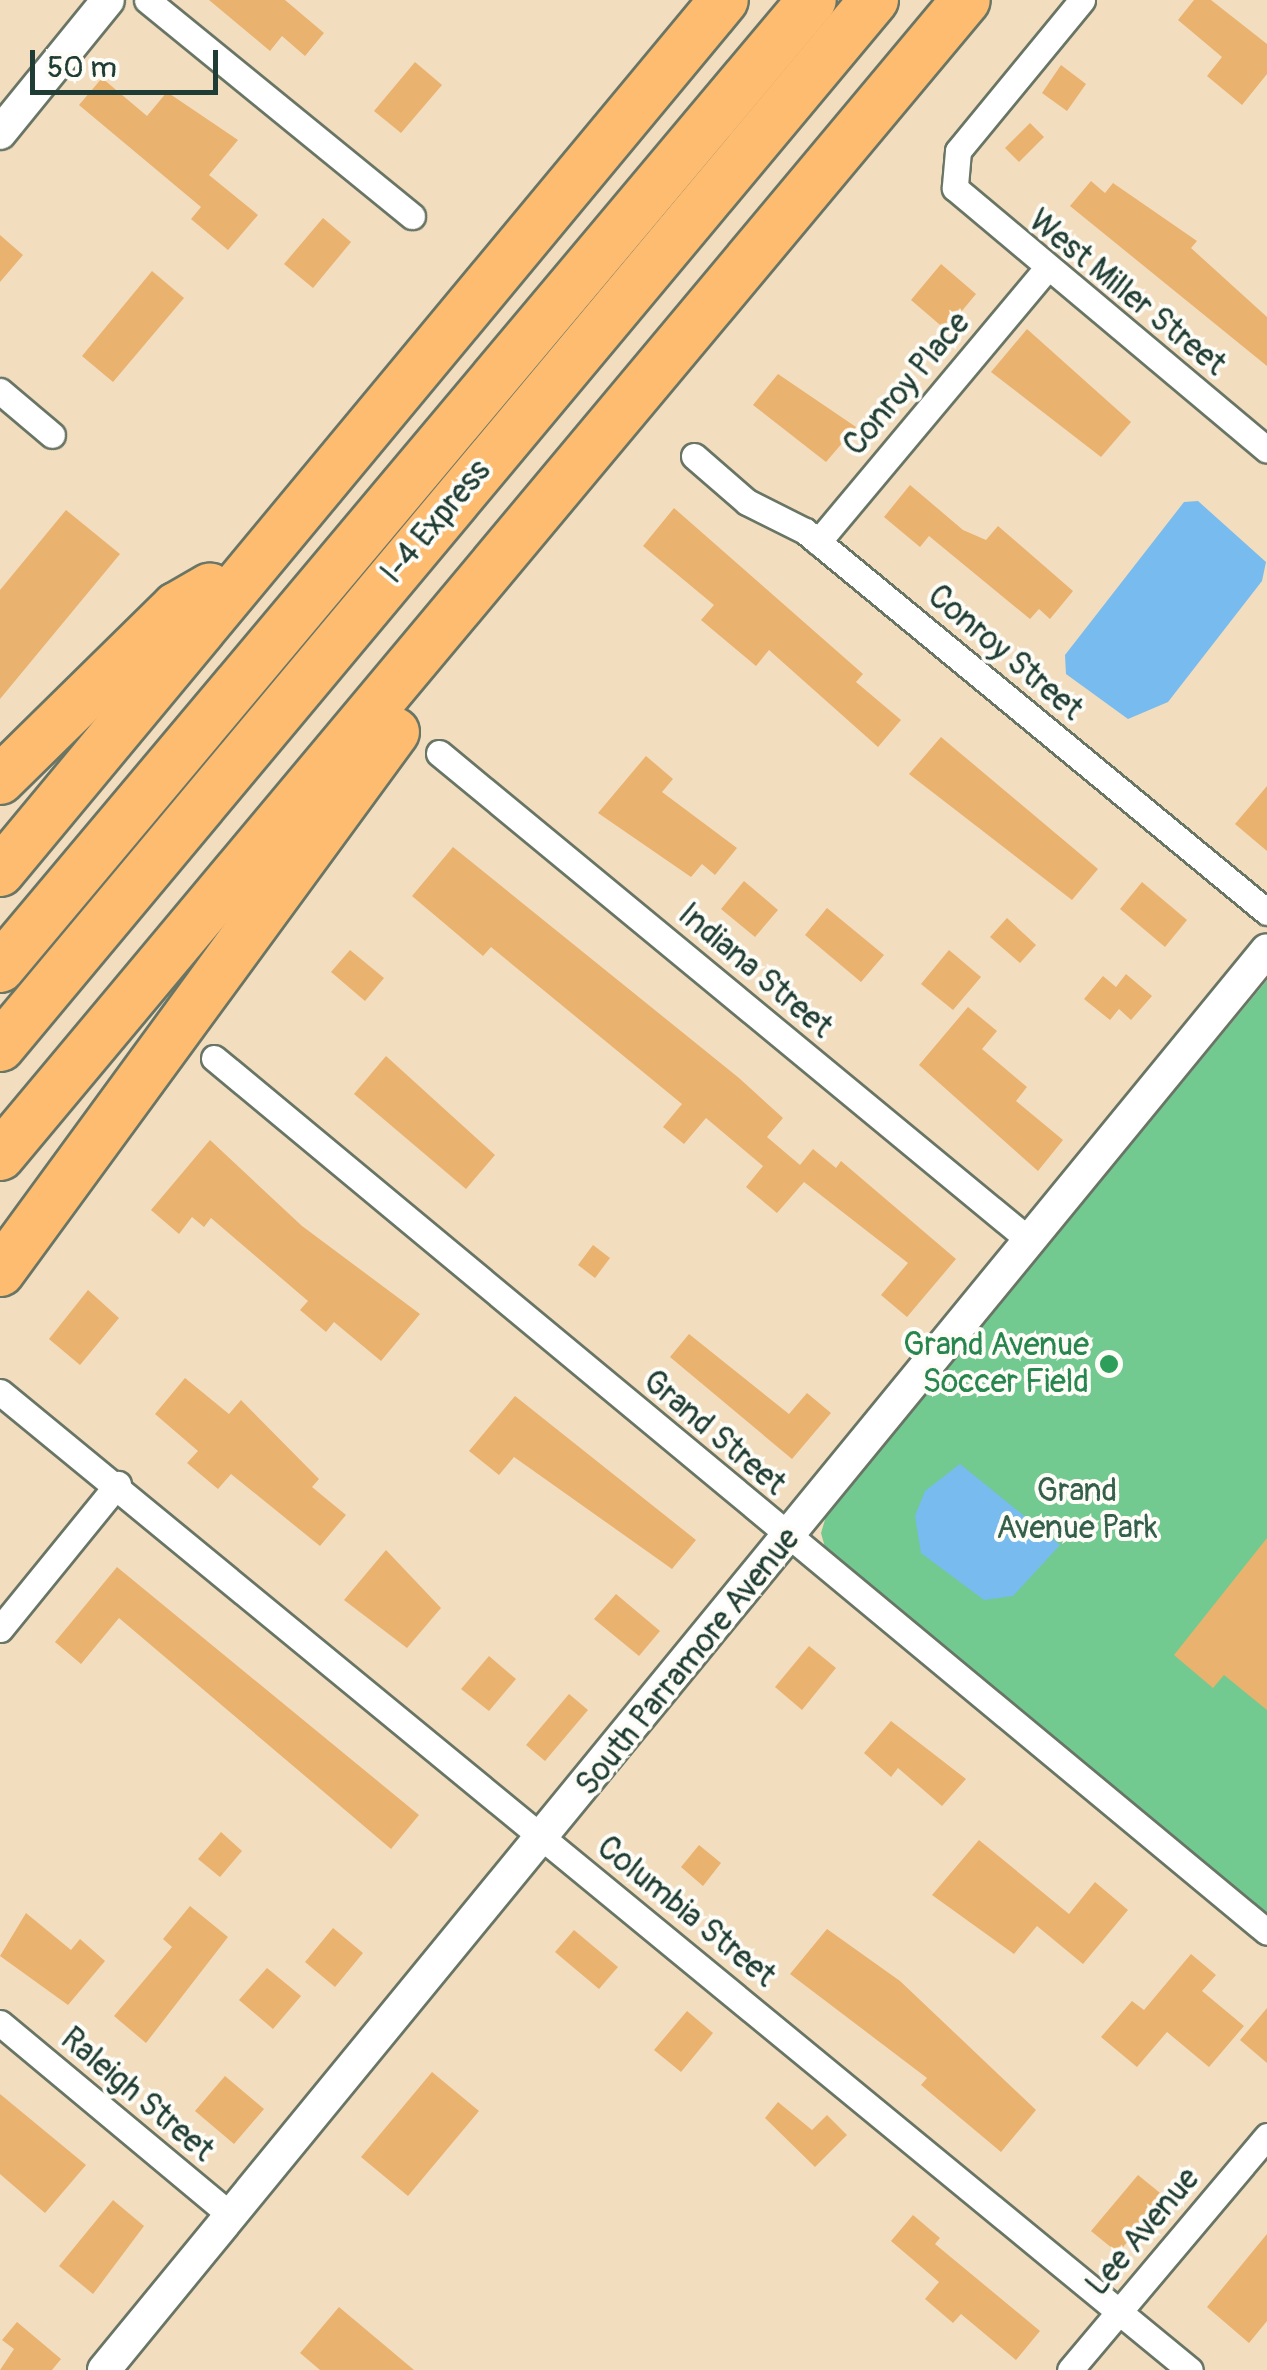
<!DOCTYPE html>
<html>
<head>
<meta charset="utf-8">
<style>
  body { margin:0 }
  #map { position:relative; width:1267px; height:2370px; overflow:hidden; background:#f2ddbf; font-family:Pangolin,sans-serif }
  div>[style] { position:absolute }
  .green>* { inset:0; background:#72ca90 }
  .water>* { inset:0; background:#78bbee }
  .building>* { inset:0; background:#eab26f }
  .roads { filter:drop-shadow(2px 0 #697565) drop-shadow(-2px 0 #697565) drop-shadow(0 2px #697565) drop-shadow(0 -2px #697565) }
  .minor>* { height:25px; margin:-12.5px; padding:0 12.5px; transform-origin:12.5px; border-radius:12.5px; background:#fff }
  .tertiary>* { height:32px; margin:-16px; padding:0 16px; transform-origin:16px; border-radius:16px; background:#fff }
  .motorway>* { height:48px; margin:-24px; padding:0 24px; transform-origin:24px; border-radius:24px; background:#fdbc70 }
  .dots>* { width:28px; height:28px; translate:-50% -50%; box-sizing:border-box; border:5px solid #fdfcf7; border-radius:50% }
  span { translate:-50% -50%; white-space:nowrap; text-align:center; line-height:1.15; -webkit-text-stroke:8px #fdfcf7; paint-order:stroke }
  .street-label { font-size:32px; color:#1f3d34 }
  .leisure-label { font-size:32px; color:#27864d }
  .right { translate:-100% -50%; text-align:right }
  .park-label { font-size:32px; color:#34604b }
  .scale { position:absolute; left:30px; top:50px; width:188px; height:45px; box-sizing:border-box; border:5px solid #1f3d34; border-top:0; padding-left:12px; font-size:30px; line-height:35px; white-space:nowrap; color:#1f3d34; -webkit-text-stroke:8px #fdfcf7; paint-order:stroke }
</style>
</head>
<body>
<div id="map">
  <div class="green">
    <div style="clip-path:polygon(1267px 980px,1267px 1916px,826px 1551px,821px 1533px,827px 1513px)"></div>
  </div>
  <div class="water">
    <div style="clip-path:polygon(1198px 501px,1266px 562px,1262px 581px,1168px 702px,1128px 719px,1066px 674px,1065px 655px,1184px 502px)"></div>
    <div style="clip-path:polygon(960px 1464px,1060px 1545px,1013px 1596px,984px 1600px,921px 1553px,915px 1516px,925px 1491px)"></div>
  </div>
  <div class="building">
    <div style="clip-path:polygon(209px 0,285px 0,324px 33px,305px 56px,282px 36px,270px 51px)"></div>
    <div style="clip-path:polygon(1194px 0,1211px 0,1267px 44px,1267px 74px,1242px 105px,1207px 76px,1222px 57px,1178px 20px)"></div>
    <div style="clip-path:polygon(415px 62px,442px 85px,401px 133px,374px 111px)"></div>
    <div style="clip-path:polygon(1061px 65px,1086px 84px,1067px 111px,1042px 93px)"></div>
    <div style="clip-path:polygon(102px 78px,147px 116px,167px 92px,238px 140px,209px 175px,258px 215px,228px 250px,191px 219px,201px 207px,79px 105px)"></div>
    <div style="clip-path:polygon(1030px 123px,1044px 137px,1019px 162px,1005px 148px)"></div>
    <div style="clip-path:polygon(1091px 181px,1105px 193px,1113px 183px,1197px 241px,1191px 248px,1267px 317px,1267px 366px,1070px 206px)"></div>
    <div style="clip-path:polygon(323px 218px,351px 242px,313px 288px,284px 264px)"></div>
    <div style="clip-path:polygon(0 235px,23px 255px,0 282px)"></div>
    <div style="clip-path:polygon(941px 264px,976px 294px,946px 330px,911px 300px)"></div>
    <div style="clip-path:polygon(152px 271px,184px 298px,113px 382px,82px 356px)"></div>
    <div style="clip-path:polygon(1027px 329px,1131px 422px,1101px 457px,991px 372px)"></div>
    <div style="clip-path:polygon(778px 374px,856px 427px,826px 462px,753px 405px)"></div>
    <div style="clip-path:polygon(910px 485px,963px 530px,986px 540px,998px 526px,1073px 591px,1050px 619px,1039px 609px,1030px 619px,929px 536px,920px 547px,884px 517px)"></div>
    <div style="clip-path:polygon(674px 508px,863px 674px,856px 682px,901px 720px,878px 747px,769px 650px,756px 666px,701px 620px,714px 605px,643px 546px)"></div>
    <div style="clip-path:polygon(66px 510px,120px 554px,0 699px,0 590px)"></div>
    <div style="clip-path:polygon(941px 737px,1098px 869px,1072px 900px,909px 774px)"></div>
    <div style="clip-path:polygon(646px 756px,673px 779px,662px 792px,737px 848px,715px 875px,702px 864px,691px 877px,598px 813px)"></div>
    <div style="clip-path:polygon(1267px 786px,1267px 851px,1235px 824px)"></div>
    <div style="clip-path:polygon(453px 847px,739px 1078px,783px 1118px,767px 1137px,800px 1165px,813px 1149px,836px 1168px,841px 1161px,956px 1259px,907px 1317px,881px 1295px,908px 1263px,804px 1182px,777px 1213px,746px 1187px,763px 1166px,706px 1118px,684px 1144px,663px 1127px,682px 1104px,491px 947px,483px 956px,412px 896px)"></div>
    <div style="clip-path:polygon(744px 881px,778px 910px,755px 937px,721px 909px)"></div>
    <div style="clip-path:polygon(1142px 882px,1187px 920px,1165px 947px,1120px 909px)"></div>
    <div style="clip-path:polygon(827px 908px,884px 955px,861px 982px,805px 935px)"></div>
    <div style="clip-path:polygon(1007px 918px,1036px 945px,1020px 963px,990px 937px)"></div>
    <div style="clip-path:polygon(350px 950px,384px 978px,365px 1001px,331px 972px)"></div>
    <div style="clip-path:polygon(949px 950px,981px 977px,953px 1010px,921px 984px)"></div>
    <div style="clip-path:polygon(1126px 974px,1152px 996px,1131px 1020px,1119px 1009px,1110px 1020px,1084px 999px,1103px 976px,1116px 987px)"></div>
    <div style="clip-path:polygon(968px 1007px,997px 1031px,982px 1049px,1027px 1087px,1016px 1101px,1063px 1140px,1038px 1171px,919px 1065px)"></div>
    <div style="clip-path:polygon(386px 1056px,495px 1155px,466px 1189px,354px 1094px)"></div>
    <div style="clip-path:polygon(210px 1140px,302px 1226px,420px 1314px,381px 1361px,334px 1322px,326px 1332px,300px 1310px,308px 1301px,211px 1218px,204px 1227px,192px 1217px,179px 1234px,151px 1210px)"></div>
    <div style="clip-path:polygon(593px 1245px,610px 1258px,595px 1278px,578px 1265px)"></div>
    <div style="clip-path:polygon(88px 1290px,119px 1318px,80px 1365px,49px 1339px)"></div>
    <div style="clip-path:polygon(689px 1334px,789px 1414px,807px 1393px,831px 1413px,792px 1459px,670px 1357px)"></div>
    <div style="clip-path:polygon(185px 1378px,229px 1414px,241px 1400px,319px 1479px,312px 1487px,346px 1515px,320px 1546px,231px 1474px,218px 1489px,187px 1463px,198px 1451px,155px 1414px)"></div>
    <div style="clip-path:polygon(515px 1396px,696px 1540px,672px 1569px,514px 1457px,499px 1475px,469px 1451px)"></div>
    <div style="clip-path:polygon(1267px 1538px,1267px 1710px,1224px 1675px,1213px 1688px,1174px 1655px)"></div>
    <div style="clip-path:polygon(386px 1550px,441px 1608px,407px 1648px,344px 1600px)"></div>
    <div style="clip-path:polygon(117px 1567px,419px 1815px,391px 1849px,119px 1618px,81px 1664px,55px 1642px)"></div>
    <div style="clip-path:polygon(616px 1594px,660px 1631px,639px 1656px,594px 1619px)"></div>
    <div style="clip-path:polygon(809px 1646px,836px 1668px,802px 1710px,775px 1687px)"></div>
    <div style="clip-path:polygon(489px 1656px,516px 1679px,489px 1711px,461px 1689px)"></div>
    <div style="clip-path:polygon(569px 1694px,588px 1710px,545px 1761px,526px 1745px)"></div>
    <div style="clip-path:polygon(891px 1721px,966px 1779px,942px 1806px,898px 1768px,891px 1777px,864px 1753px)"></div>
    <div style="clip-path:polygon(221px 1832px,242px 1851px,220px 1877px,198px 1859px)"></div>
    <div style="clip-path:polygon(979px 1840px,1069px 1914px,1095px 1882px,1128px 1910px,1083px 1964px,1037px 1926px,1014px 1954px,932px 1895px)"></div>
    <div style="clip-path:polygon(699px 1845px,721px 1863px,703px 1886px,681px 1867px)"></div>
    <div style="clip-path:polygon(190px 1906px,228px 1937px,146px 2043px,114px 2016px,172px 1947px,163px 1939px)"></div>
    <div style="clip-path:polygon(26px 1913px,71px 1950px,80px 1939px,105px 1961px,68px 2005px,0 1956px)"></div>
    <div style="clip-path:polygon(333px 1928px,363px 1953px,335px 1987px,305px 1962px)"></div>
    <div style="clip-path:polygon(827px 1929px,900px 1981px,1036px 2110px,1001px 2152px,921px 2085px,927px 2078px,790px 1974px)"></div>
    <div style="clip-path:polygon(574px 1930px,618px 1967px,599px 1989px,555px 1952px)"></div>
    <div style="clip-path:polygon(1191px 1954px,1216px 1975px,1202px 1991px,1244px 2026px,1209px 2067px,1167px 2032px,1137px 2067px,1101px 2037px,1132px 2001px,1144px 2010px)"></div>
    <div style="clip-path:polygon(267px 1968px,301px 1996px,273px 2029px,239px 2000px)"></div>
    <div style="clip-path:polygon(1267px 2008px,1267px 2063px,1240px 2040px)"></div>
    <div style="clip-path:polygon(687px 2011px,713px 2033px,681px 2072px,654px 2050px)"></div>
    <div style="clip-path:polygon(432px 2072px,479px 2111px,408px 2196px,361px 2157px)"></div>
    <div style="clip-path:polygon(225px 2076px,264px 2109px,234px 2144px,195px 2111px)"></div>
    <div style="clip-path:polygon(0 2094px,86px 2165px,45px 2213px,0 2174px)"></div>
    <div style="clip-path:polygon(778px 2102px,812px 2130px,827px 2115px,847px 2135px,815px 2167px,765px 2118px)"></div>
    <div style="clip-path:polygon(1138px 2175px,1165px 2197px,1118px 2253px,1091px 2231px)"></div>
    <div style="clip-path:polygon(113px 2200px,144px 2226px,93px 2294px,59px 2266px)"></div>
    <div style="clip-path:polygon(913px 2215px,940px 2238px,935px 2244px,1040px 2331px,1016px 2360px,961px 2314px,953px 2323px,925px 2299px,939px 2282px,891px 2241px)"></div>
    <div style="clip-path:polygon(1267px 2234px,1267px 2321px,1249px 2343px,1207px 2307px)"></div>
    <div style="clip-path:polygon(339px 2307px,414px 2370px,320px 2370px,300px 2353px)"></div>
    <div style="clip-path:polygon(17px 2322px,61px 2359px,52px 2370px,0 2370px,14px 2349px,2px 2340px)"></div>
  </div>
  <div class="roads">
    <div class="minor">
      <div style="left:147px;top:0;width:342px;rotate:39.2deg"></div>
      <div style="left:1082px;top:0;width:195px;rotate:129.4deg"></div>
      <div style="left:958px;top:151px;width:37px;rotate:95deg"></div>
      <div style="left:955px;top:188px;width:407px;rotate:40deg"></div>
      <div style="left:0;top:391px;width:68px;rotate:40.2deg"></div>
      <div style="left:694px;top:456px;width:70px;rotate:41deg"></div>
      <div style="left:747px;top:502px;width:65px;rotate:26.6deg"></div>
      <div style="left:805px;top:531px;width:599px;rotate:39.51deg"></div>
      <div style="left:818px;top:542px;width:356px;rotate:-50.1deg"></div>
      <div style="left:439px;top:753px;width:765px;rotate:39.54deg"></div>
      <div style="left:214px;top:1058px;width:1368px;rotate:39.69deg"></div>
      <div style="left:0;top:1392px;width:1540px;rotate:39.42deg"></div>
      <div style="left:0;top:1629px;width:187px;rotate:-50.9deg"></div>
      <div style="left:0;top:2023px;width:302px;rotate:39.8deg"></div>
      <div style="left:1070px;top:2370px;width:306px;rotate:-49.9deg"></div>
    </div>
    <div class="tertiary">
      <div style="left:0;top:133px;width:171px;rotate:-50.9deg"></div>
      <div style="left:104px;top:2370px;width:1835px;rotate:-50.68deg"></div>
    </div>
    <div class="motorway">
      <div style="left:0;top:780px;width:247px;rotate:-44.5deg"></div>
      <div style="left:176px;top:607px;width:39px;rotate:-30deg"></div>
      <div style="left:0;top:872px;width:1133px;rotate:-50.3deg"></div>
      <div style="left:0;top:968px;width:1263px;rotate:-50.01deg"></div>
      <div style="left:0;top:1047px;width:1364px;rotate:-50.15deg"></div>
      <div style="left:0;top:1156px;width:1506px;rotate:-50.12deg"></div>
      <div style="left:0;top:1272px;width:669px;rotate:-53.82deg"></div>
    </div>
  </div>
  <div class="dots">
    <div style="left:1109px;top:1364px;background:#2e9e5b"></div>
  </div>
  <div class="street-label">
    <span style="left:1127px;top:293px;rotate:39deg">West Miller Street</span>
    <span style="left:907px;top:384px;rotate:-50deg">Conroy Place</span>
    <span style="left:436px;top:522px;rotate:-50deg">I-4 Express</span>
    <span style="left:1005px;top:653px;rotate:40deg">Conroy Street</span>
    <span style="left:755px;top:971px;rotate:40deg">Indiana Street</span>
    <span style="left:714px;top:1433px;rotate:40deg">Grand Street</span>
    <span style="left:688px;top:1662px;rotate:-51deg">South Parramore Avenue</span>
    <span style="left:686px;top:1912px;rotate:39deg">Columbia Street</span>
    <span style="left:137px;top:2095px;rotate:40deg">Raleigh Street</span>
    <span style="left:1143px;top:2232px;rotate:-50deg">Lee Avenue</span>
  </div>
  <div class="leisure-label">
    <span class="right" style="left:1089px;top:1364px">Grand Avenue<br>Soccer Field</span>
  </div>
  <div class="park-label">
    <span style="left:1077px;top:1510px">Grand<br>Avenue Park</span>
  </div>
  <div class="scale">50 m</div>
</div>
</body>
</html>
